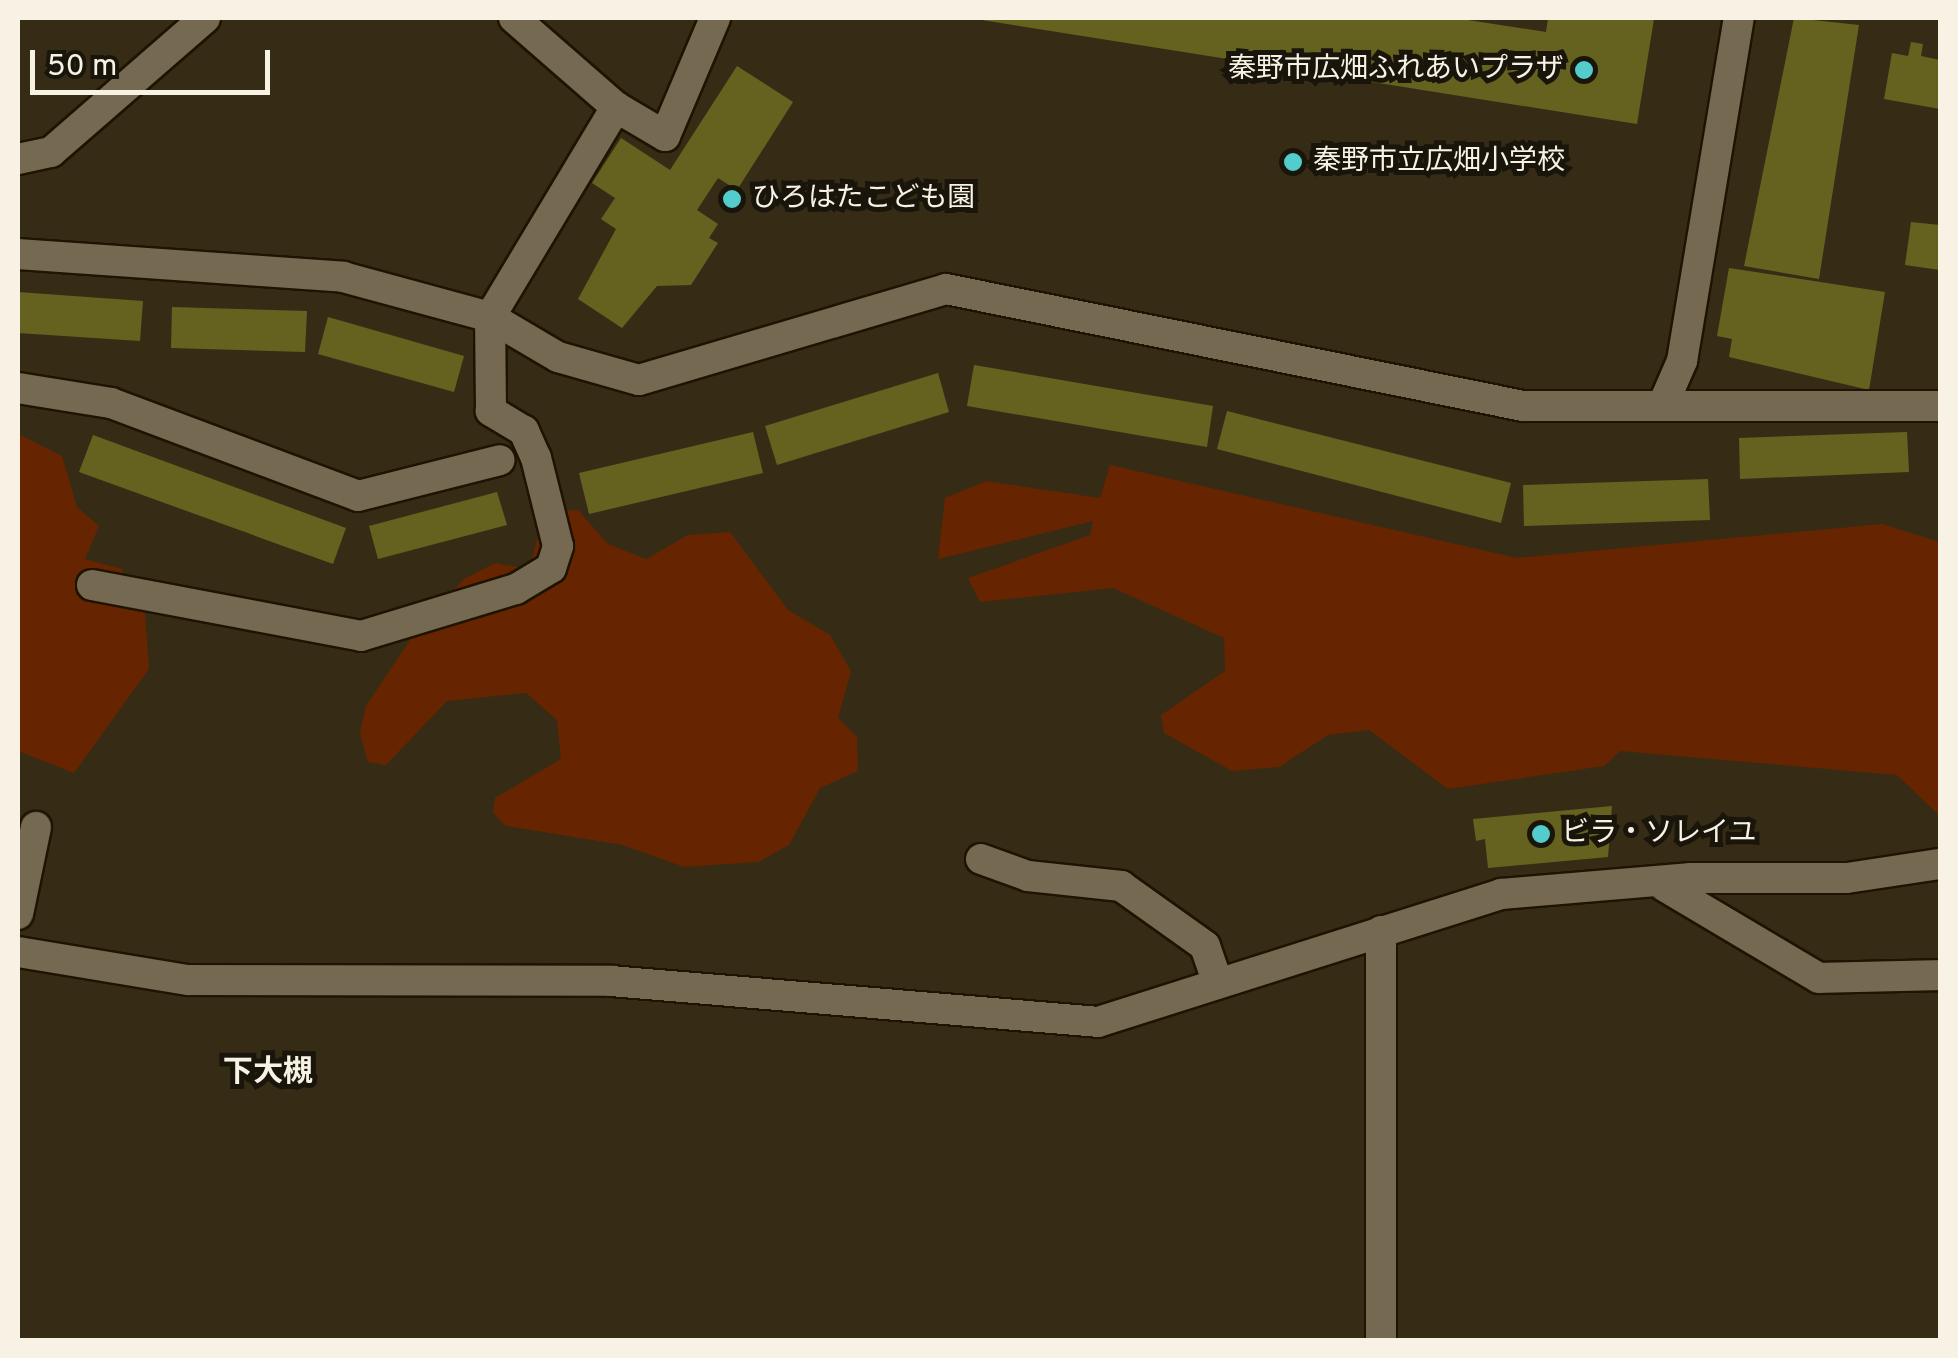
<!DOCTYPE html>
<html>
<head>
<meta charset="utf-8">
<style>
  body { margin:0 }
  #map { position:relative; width:1958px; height:1358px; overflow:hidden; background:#362c16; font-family:Overpass,"Noto Sans JP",sans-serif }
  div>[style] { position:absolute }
  .green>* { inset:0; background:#662401 }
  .building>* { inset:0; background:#656220 }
  .roads { filter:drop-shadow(2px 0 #1d1401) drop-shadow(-2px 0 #1d1401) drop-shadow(0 2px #1d1401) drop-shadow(0 -2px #1d1401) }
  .minor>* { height:30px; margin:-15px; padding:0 15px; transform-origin:15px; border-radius:15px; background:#756952 }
  .dots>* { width:28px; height:28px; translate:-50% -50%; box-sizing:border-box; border:5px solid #19150b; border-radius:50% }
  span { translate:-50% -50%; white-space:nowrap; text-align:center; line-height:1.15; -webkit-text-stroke:10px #19150b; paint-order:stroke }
  .poi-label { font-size:28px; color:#f8f2e5 }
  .right { translate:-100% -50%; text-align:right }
  .left { translate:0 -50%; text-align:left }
  .neighbourhood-label { font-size:30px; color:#f8f2e5; font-weight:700 }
  .frame { position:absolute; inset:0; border:20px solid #f8f2e5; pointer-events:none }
  .scale { position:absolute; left:30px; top:50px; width:240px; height:45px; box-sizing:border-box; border:5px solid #f8f2e5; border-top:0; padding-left:12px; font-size:30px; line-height:35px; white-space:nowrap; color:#f8f2e5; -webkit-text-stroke:8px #19150b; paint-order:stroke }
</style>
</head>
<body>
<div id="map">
  <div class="green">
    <div style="clip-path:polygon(18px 434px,62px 456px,77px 507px,99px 526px,85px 559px,122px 569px,145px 612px,149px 669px,74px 773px,18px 751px)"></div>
    <div style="clip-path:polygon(1110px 465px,1517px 558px,1882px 524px,1940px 542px,1940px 816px,1897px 775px,1620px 751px,1604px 766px,1448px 789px,1369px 730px,1328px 735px,1279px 767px,1232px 771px,1164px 733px,1161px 715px,1225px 671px,1224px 638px,1113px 588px,980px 602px,968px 578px,1090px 535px,1093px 521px,938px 559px,945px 498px,986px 481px,1100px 498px)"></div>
    <div style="clip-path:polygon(578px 510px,608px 544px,646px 559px,688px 535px,730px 532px,788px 610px,830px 635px,851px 671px,838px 718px,857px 737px,858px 771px,820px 788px,789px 845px,758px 862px,684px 867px,623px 845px,506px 826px,493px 813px,495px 798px,561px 759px,557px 720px,526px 693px,447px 701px,386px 765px,368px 762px,360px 733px,366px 706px,420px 625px,464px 579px,495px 563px,529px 569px,540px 529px,560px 511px)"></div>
  </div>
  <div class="building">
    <div style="clip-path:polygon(1455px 18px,1546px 32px,1548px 18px,1654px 19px,1637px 124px,982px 20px)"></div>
    <div style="clip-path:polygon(1794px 18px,1859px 25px,1819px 279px,1744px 266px)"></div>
    <div style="clip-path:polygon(1911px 42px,1923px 44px,1921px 56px,1940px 60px,1940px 109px,1884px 99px,1892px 53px,1908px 56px)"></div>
    <div style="clip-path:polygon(737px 66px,793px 102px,737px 190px,718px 178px,697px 210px,718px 224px,709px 238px,718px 243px,691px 285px,657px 286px,622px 328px,578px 299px,616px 229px,601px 219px,615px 198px,592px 183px,621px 138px,670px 170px)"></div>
    <div style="clip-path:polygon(1911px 222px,1940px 225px,1940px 270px,1905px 265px)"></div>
    <div style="clip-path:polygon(1729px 268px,1885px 292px,1869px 390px,1729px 357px,1732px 339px,1717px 336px)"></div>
    <div style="clip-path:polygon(18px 292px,143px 301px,140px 341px,18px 333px)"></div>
    <div style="clip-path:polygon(172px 307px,307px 311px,305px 352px,171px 348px)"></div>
    <div style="clip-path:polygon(328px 317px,464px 356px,454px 392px,318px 354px)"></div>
    <div style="clip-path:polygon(974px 365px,1213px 406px,1207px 447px,967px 406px)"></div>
    <div style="clip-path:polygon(938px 373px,949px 412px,777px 465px,765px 426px)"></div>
    <div style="clip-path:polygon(1227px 411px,1511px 483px,1501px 523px,1217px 449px)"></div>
    <div style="clip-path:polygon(753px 432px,763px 473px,589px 514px,579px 473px)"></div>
    <div style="clip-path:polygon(1907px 432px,1909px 472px,1740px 479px,1739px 438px)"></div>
    <div style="clip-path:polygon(93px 435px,346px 528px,333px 564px,79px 472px)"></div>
    <div style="clip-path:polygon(1708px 479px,1710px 520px,1524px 526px,1523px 485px)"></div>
    <div style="clip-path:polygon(497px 492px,507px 525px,378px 559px,369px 526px)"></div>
    <div style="clip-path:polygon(1612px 806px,1608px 857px,1488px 868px,1485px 839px,1476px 841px,1473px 819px)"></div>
  </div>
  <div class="roads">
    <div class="minor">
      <div style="left:514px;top:18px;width:135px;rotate:41.1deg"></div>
      <div style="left:616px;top:107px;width:57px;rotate:30.6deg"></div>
      <div style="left:665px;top:136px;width:128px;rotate:-67deg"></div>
      <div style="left:18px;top:159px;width:34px;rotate:-12deg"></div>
      <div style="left:51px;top:152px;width:204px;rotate:-41deg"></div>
      <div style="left:18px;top:254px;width:326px;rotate:4deg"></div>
      <div style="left:343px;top:277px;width:152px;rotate:15.2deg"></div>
      <div style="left:490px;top:317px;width:79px;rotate:30.5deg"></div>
      <div style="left:558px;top:357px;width:84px;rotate:15.9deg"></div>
      <div style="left:639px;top:380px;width:320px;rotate:-16.5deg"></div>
      <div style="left:946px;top:289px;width:589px;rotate:11.46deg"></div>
      <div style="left:1523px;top:406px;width:417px"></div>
      <div style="left:18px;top:388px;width:94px;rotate:9.2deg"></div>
      <div style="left:111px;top:403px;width:264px;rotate:20.6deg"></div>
      <div style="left:358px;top:496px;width:146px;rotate:-14.2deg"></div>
      <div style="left:1665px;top:400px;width:43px;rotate:-66.4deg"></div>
      <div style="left:1682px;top:361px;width:348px;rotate:-80.6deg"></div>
      <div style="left:92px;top:585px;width:274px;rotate:10.7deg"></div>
      <div style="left:361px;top:636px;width:162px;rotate:-16.9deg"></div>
      <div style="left:516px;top:589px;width:41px;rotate:-31deg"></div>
      <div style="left:551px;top:568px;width:23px;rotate:-72deg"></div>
      <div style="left:558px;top:546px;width:91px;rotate:-104deg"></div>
      <div style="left:536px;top:458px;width:30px;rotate:-114deg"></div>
      <div style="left:524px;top:431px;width:39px;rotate:-149deg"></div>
      <div style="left:491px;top:411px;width:94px;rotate:-90.6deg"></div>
      <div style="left:490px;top:317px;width:245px;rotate:-59deg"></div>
      <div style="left:981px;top:859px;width:50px;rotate:19.9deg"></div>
      <div style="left:1028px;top:876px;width:94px;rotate:6.1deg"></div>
      <div style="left:1121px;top:886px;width:103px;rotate:35.5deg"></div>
      <div style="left:1205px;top:946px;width:36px;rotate:71deg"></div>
      <div style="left:1664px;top:886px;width:180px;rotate:30.7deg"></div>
      <div style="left:1819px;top:978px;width:121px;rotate:-1.4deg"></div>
      <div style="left:18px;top:914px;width:89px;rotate:-78.3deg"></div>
      <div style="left:18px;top:952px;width:172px;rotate:9.4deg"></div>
      <div style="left:188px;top:980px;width:423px;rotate:0.1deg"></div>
      <div style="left:611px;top:981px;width:489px;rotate:4.8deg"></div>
      <div style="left:1098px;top:1022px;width:423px;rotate:-17.6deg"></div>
      <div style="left:1501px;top:894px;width:191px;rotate:-4.8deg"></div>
      <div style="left:1691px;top:878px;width:156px"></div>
      <div style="left:1847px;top:878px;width:94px;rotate:-8.6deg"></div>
      <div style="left:1381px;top:1340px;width:409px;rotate:-90deg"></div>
    </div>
  </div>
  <div class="dots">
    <div style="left:1584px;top:70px;background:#53cdcb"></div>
    <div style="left:1293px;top:162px;background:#53cdcb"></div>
    <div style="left:732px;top:199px;background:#53cdcb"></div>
    <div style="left:1541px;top:834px;background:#53cdcb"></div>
  </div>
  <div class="poi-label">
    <span class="right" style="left:1564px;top:70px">秦野市広畑ふれあいプラザ</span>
    <span class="left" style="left:1313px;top:162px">秦野市立広畑小学校</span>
    <span class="left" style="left:752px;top:199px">ひろはたこども園</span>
    <span class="left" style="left:1561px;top:834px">ビラ・ソレイユ</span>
  </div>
  <div class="neighbourhood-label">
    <span style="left:268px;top:1074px">下大槻</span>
  </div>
  <div class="frame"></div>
  <div class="scale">50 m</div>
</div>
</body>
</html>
